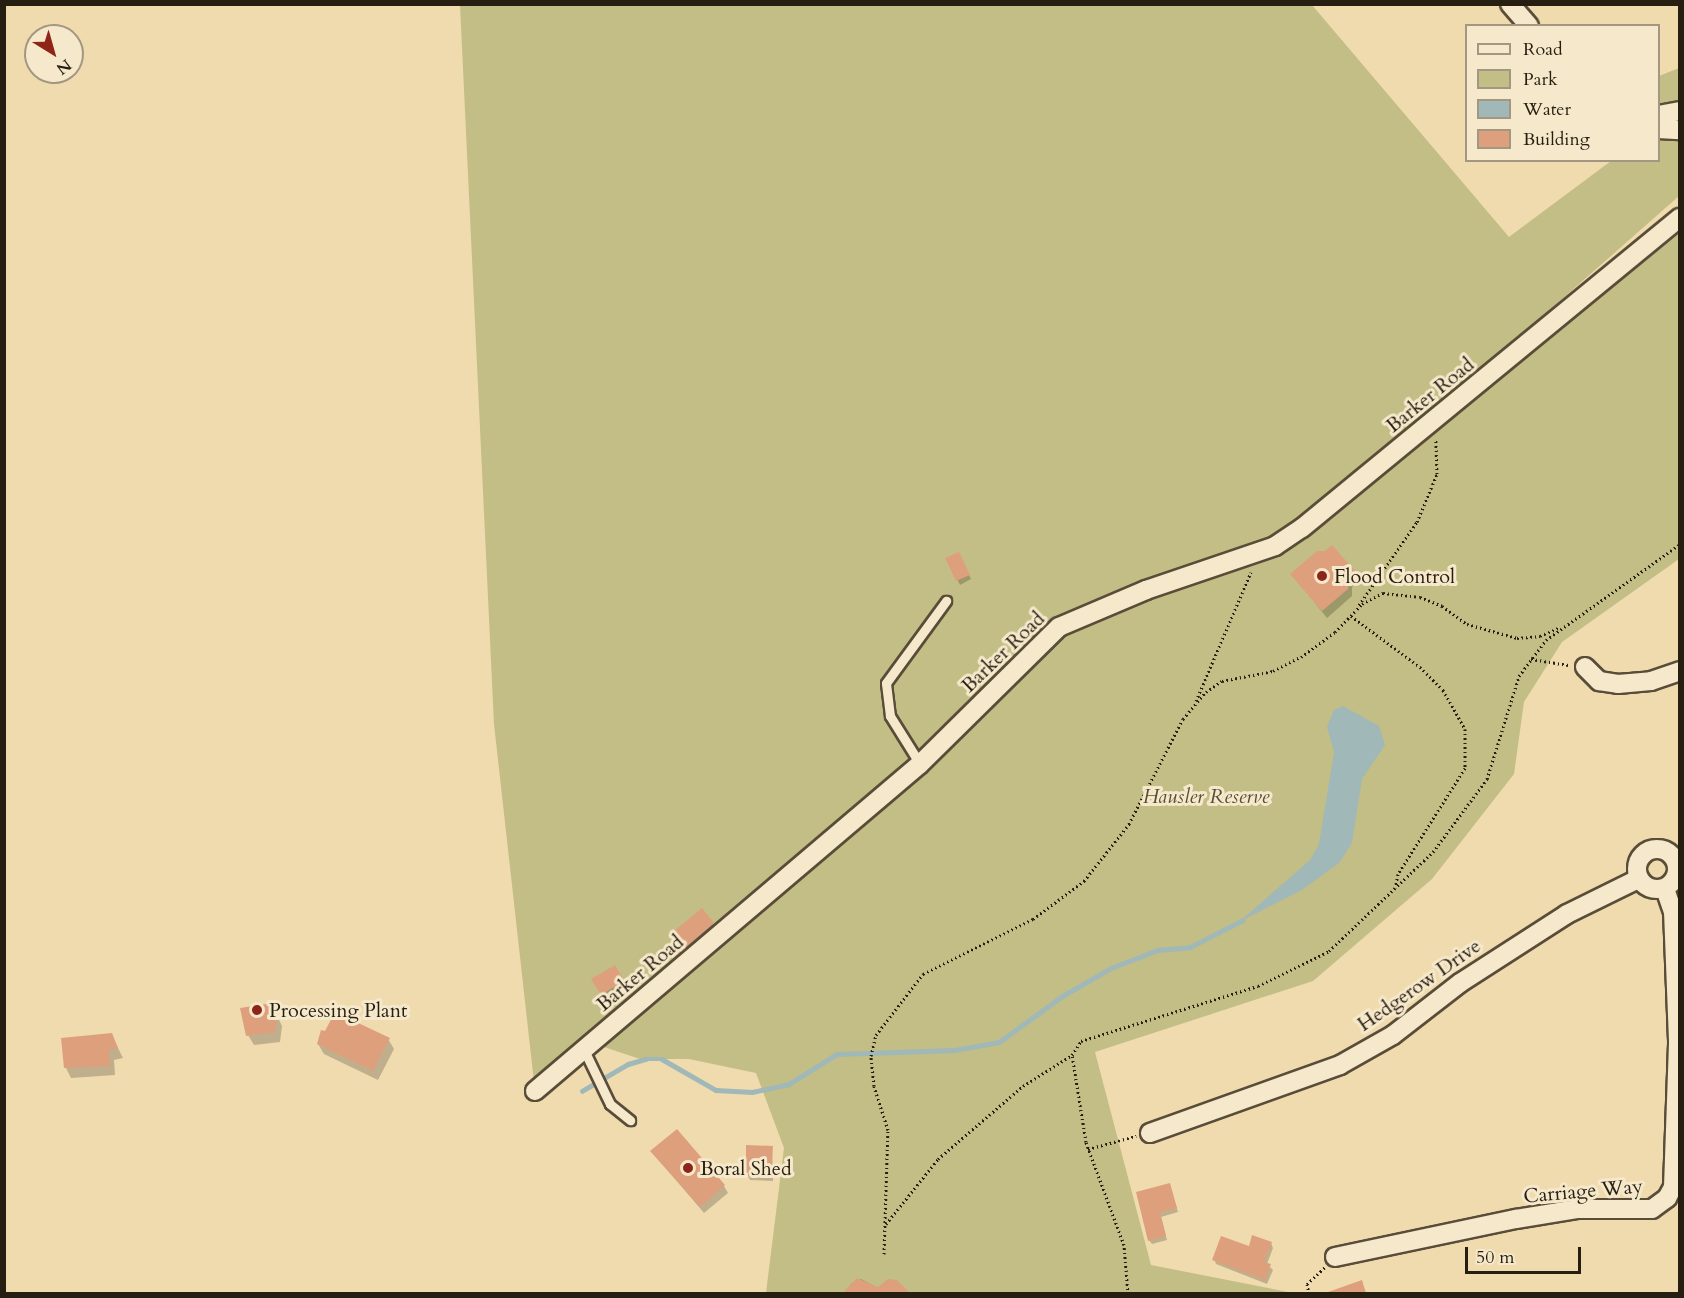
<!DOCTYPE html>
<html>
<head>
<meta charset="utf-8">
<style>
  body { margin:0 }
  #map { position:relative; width:1684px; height:1298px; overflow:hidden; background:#f0dbaf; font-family:Cardo,serif }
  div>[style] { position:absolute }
  .green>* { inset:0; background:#c2be85 }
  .water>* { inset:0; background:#a0b8b7 }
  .shadow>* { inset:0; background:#0003 }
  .stream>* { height:4.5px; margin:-2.25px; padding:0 2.25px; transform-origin:2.25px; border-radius:2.25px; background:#a0b8b7 }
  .building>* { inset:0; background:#de9f7d }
  .path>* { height:3px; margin-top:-1.5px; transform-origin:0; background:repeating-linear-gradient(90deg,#271e12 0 1.5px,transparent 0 4.5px) }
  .roads { filter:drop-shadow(2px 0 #594d39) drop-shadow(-2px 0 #594d39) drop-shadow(0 2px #594d39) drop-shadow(0 -2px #594d39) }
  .service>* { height:9px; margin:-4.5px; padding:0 4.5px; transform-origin:4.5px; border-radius:4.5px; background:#f5e8cb }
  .minor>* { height:18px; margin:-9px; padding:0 9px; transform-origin:9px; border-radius:9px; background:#f5e8cb }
  .minor>.ring { margin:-9px; padding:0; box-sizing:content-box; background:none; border:18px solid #f5e8cb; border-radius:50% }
  .dots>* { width:16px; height:16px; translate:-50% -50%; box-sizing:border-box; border:3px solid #f5e8cb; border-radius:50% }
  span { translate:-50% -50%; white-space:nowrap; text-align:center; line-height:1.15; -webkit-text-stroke:6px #f5e8cb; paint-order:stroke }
  .street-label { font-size:20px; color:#271e12 }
  .poi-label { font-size:20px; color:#271e12 }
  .left { translate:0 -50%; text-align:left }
  .park-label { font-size:20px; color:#564e34; font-style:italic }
  .frame { position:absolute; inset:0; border:6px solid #271e12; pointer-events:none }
  .legend { position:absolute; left:1465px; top:24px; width:195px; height:138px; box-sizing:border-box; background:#f5e8cb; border:2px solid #a39781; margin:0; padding:8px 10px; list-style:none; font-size:18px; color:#271e12 }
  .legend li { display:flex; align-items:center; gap:12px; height:30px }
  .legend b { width:30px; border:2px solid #a39781 }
  .north { position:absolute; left:24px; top:24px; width:60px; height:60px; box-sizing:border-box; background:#f5e8cb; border:2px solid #a39781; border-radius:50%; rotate:143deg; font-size:16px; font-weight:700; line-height:24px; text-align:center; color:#271e12 }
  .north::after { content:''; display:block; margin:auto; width:21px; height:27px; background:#8f2418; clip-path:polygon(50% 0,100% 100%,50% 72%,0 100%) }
  .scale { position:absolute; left:1465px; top:1247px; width:116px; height:27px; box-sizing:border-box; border:3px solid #271e12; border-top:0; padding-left:8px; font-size:18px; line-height:21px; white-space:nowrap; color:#271e12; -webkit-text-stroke:4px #f5e8cb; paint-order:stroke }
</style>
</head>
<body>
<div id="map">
  <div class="green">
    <div style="clip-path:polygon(460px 5px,1312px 5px,1509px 237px,1611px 161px,1658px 160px,1659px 76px,1679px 68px,1679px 196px,1343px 492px,1679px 234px,1679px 559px,1562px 642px,1524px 702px,1514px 774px,1432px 879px,1313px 981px,1095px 1052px,1151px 1265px,1293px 1293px,766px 1293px,784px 1148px,756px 1073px,689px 1059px,640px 1059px,592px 1043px,535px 1091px,494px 724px)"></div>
  </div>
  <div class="water">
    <div style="clip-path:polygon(1343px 706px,1379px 726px,1385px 745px,1362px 779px,1352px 843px,1339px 863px,1302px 890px,1239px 922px,1310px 860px,1319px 844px,1334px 752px,1327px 727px,1334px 710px)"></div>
  </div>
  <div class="shadow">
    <div style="clip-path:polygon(958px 554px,971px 579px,960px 585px,947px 559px)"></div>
    <div style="clip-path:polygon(1354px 573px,1359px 580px,1352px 587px,1352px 596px,1327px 618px,1292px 574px)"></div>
    <div style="clip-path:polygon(713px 924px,716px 928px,689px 951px,677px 937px)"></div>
    <div style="clip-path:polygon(614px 967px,625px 986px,605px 998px,593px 979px)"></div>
    <div style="clip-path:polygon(272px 1005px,282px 1026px,280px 1042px,254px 1045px,248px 1035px)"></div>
    <div style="clip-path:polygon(111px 1034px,123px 1058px,114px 1060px,115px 1075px,71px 1078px,66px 1068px)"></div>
    <div style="clip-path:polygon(388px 1039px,394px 1049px,378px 1080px,324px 1054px,318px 1044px)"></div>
    <div style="clip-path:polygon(772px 1147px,773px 1181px,750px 1180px,748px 1176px)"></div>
    <div style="clip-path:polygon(652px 1152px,724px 1186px,728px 1193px,704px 1213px)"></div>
    <div style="clip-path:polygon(1170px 1185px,1178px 1212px,1161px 1217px,1167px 1240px,1152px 1244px,1149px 1240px)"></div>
    <div style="clip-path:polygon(1271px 1243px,1273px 1248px,1267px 1264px,1273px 1270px,1267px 1284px,1216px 1264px,1214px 1259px)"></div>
    <div style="clip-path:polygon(861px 1279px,878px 1288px,903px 1288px,905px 1294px,849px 1294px,851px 1284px)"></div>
    <div style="clip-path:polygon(1361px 1282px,1366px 1294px,1328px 1294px)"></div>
  </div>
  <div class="stream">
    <div style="left:582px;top:1091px;width:53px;rotate:-30.4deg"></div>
    <div style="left:628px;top:1064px;width:19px;rotate:-16deg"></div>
    <div style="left:646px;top:1059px;width:16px"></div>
    <div style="left:662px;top:1059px;width:62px;rotate:29.9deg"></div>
    <div style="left:716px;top:1090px;width:36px;rotate:3deg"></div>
    <div style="left:752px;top:1092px;width:38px;rotate:-12deg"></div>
    <div style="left:789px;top:1084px;width:57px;rotate:-32deg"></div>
    <div style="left:837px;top:1054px;width:118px;rotate:-1.9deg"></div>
    <div style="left:955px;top:1050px;width:45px;rotate:-10.3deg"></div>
    <div style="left:999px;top:1042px;width:80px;rotate:-35.9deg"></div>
    <div style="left:1064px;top:995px;width:54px;rotate:-29.9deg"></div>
    <div style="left:1111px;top:968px;width:50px;rotate:-21deg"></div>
    <div style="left:1158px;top:950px;width:32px;rotate:-5deg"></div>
    <div style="left:1190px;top:947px;width:59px;rotate:-27deg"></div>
  </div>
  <div class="building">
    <div style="clip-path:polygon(1332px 545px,1356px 572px,1349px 579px,1348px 589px,1322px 611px,1290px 574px,1317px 551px,1325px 551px)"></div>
    <div style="clip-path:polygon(959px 552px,970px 575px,956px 581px,945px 558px)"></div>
    <div style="clip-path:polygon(702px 908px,714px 923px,686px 947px,673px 932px)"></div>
    <div style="clip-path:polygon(615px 965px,624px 981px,601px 995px,591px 979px)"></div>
    <div style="clip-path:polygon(272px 1003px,277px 1015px,275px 1032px,246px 1036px,240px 1008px)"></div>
    <div style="clip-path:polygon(335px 1012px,390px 1038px,373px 1071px,317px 1044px,321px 1030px,325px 1031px)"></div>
    <div style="clip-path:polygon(112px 1033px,118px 1048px,109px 1050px,110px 1066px,64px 1068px,61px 1038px)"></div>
    <div style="clip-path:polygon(677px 1129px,725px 1185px,700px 1207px,650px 1151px)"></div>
    <div style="clip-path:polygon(746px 1145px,773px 1146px,771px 1176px,746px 1176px)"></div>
    <div style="clip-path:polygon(1170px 1183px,1177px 1208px,1160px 1212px,1166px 1236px,1148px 1241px,1136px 1192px)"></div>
    <div style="clip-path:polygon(1252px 1235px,1272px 1242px,1264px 1262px,1271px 1264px,1265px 1280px,1212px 1260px,1221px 1236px,1249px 1246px)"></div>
    <div style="clip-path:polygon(857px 1278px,878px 1287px,888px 1279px,897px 1280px,910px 1293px,843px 1293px)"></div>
    <div style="clip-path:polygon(1362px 1280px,1366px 1293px,1328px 1293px,1328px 1292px)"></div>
  </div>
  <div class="path">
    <div style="left:1359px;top:605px;width:101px;rotate:-55.1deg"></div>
    <div style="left:1417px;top:522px;width:52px;rotate:-67.4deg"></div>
    <div style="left:1437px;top:474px;width:35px;rotate:-92deg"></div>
    <div style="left:1351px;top:616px;width:86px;rotate:36.5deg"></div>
    <div style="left:1420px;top:667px;width:33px;rotate:45deg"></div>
    <div style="left:1443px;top:690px;width:45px;rotate:60.6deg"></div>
    <div style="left:1465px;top:729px;width:39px;rotate:90deg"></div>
    <div style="left:1465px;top:768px;width:125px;rotate:122.3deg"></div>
    <div style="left:1398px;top:874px;width:14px;rotate:102deg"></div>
    <div style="left:1531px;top:659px;width:38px;rotate:9deg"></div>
    <div style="left:1196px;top:701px;width:140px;rotate:-66.9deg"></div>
    <div style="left:1088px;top:1149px;width:50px;rotate:-15.2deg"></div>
    <div style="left:886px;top:1224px;width:83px;rotate:-51.3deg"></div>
    <div style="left:938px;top:1159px;width:112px;rotate:-40.7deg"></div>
    <div style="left:1023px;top:1086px;width:58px;rotate:-32.3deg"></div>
    <div style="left:884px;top:1254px;width:124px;rotate:-88.2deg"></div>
    <div style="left:888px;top:1130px;width:46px;rotate:-107.7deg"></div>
    <div style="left:874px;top:1086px;width:30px;rotate:-96deg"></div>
    <div style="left:871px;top:1056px;width:22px;rotate:-77deg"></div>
    <div style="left:876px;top:1035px;width:77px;rotate:-52.4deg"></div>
    <div style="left:923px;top:974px;width:123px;rotate:-26.6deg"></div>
    <div style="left:1033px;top:919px;width:64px;rotate:-36.7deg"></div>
    <div style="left:1084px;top:881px;width:73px;rotate:-51.7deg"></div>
    <div style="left:1129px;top:824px;width:118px;rotate:-62.8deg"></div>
    <div style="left:1183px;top:719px;width:35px;rotate:-50deg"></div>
    <div style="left:1206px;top:692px;width:19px;rotate:-35deg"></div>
    <div style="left:1222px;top:681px;width:52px;rotate:-11.1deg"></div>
    <div style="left:1273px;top:671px;width:31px;rotate:-27deg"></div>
    <div style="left:1301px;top:657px;width:42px;rotate:-36.3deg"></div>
    <div style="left:1335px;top:632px;width:39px;rotate:-46deg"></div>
    <div style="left:1362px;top:604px;width:24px;rotate:-28deg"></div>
    <div style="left:1383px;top:593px;width:37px;rotate:6deg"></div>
    <div style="left:1420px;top:597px;width:24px;rotate:22deg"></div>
    <div style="left:1442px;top:606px;width:31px;rotate:36deg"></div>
    <div style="left:1467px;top:624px;width:52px;rotate:15.6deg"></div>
    <div style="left:1517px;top:638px;width:23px;rotate:-5deg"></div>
    <div style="left:1540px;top:636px;width:22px;rotate:-24deg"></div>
    <div style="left:1128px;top:1294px;width:49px;rotate:-94.7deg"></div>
    <div style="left:1124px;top:1245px;width:110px;rotate:-110.3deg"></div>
    <div style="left:1086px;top:1142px;width:88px;rotate:-99.1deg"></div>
    <div style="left:1072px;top:1055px;width:17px;rotate:-57deg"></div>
    <div style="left:1081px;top:1041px;width:185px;rotate:-17.3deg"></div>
    <div style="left:1258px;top:986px;width:79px;rotate:-26.2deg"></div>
    <div style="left:1329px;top:951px;width:144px;rotate:-43.6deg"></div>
    <div style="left:1433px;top:852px;width:91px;rotate:-53.5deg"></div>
    <div style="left:1487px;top:779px;width:108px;rotate:-72.7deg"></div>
    <div style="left:1519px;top:676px;width:45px;rotate:-53.1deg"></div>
    <div style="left:1546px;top:640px;width:165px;rotate:-35.6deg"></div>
    <div style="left:1309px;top:1294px;width:10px;rotate:-101deg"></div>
    <div style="left:1307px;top:1284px;width:25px;rotate:-43deg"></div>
  </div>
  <div class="roads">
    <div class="service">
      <div style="left:920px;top:764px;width:57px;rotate:-122deg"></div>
      <div style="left:890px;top:716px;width:33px;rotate:-97deg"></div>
      <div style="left:886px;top:683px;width:102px;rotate:-53.8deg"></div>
      <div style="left:584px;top:1050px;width:60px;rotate:64.3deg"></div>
      <div style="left:610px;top:1104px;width:26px;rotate:39deg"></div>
    </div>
    <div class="minor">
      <div style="left:1510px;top:4px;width:29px;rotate:49deg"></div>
      <div style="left:1658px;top:115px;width:22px;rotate:-10deg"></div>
      <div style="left:1658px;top:129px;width:22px;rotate:3deg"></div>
      <div style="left:1585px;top:667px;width:20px;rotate:45deg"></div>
      <div style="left:1599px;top:681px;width:19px;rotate:9deg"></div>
      <div style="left:1618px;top:684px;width:33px;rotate:-5deg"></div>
      <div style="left:1651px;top:681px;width:31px;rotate:-19deg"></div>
      <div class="ring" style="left:1637px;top:849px;width:22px;height:22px"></div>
      <div style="left:535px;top:1091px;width:505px;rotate:-40.34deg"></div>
      <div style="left:920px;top:764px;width:195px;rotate:-44.6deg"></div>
      <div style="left:1059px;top:627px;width:95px;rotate:-23deg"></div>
      <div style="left:1146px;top:590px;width:136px;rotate:-18.8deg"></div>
      <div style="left:1275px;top:546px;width:32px;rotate:-34deg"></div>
      <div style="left:1302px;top:528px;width:489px;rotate:-39.4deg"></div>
      <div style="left:1150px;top:1133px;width:202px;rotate:-19.7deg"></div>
      <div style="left:1340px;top:1065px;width:61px;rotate:-29.5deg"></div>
      <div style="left:1393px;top:1035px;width:85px;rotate:-37.8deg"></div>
      <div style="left:1460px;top:983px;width:127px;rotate:-32.8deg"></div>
      <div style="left:1567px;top:914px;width:79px;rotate:-26.2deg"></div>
      <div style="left:1335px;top:1257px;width:185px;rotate:-11.9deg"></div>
      <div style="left:1516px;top:1219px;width:63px;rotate:-9.2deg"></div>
      <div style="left:1578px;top:1209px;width:74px"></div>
      <div style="left:1652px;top:1209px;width:19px;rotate:-36deg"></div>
      <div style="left:1667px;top:1198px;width:13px;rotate:-61deg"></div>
      <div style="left:1673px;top:1187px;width:146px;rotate:-88deg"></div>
      <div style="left:1678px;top:1041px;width:129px;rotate:-92.2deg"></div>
      <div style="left:1673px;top:912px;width:24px;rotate:-109deg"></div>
    </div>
  </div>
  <div class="dots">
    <div style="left:1322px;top:576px;background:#8f2418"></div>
    <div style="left:257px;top:1010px;background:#8f2418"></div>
    <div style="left:688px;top:1168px;background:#8f2418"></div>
  </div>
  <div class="street-label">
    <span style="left:1430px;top:395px;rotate:-39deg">Barker Road</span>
    <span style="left:1003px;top:652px;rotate:-44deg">Barker Road</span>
    <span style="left:640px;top:973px;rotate:-40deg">Barker Road</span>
    <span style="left:1419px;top:985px;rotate:-35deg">Hedgerow Drive</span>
    <span style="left:1583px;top:1191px;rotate:-5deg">Carriage Way</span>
  </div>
  <div class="poi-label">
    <span class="left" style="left:1334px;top:576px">Flood Control</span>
    <span class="left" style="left:269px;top:1010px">Processing Plant</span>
    <span class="left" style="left:700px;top:1168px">Boral Shed</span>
  </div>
  <div class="park-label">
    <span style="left:1206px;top:796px">Hausler Reserve</span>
  </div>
  <div class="frame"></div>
  <ul class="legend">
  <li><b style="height:8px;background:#f5e8cb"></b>Road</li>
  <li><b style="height:16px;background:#c2be85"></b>Park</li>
  <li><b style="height:16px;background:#a0b8b7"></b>Water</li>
  <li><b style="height:16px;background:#de9f7d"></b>Building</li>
  </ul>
  <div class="north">N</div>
  <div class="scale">50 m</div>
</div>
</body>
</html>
